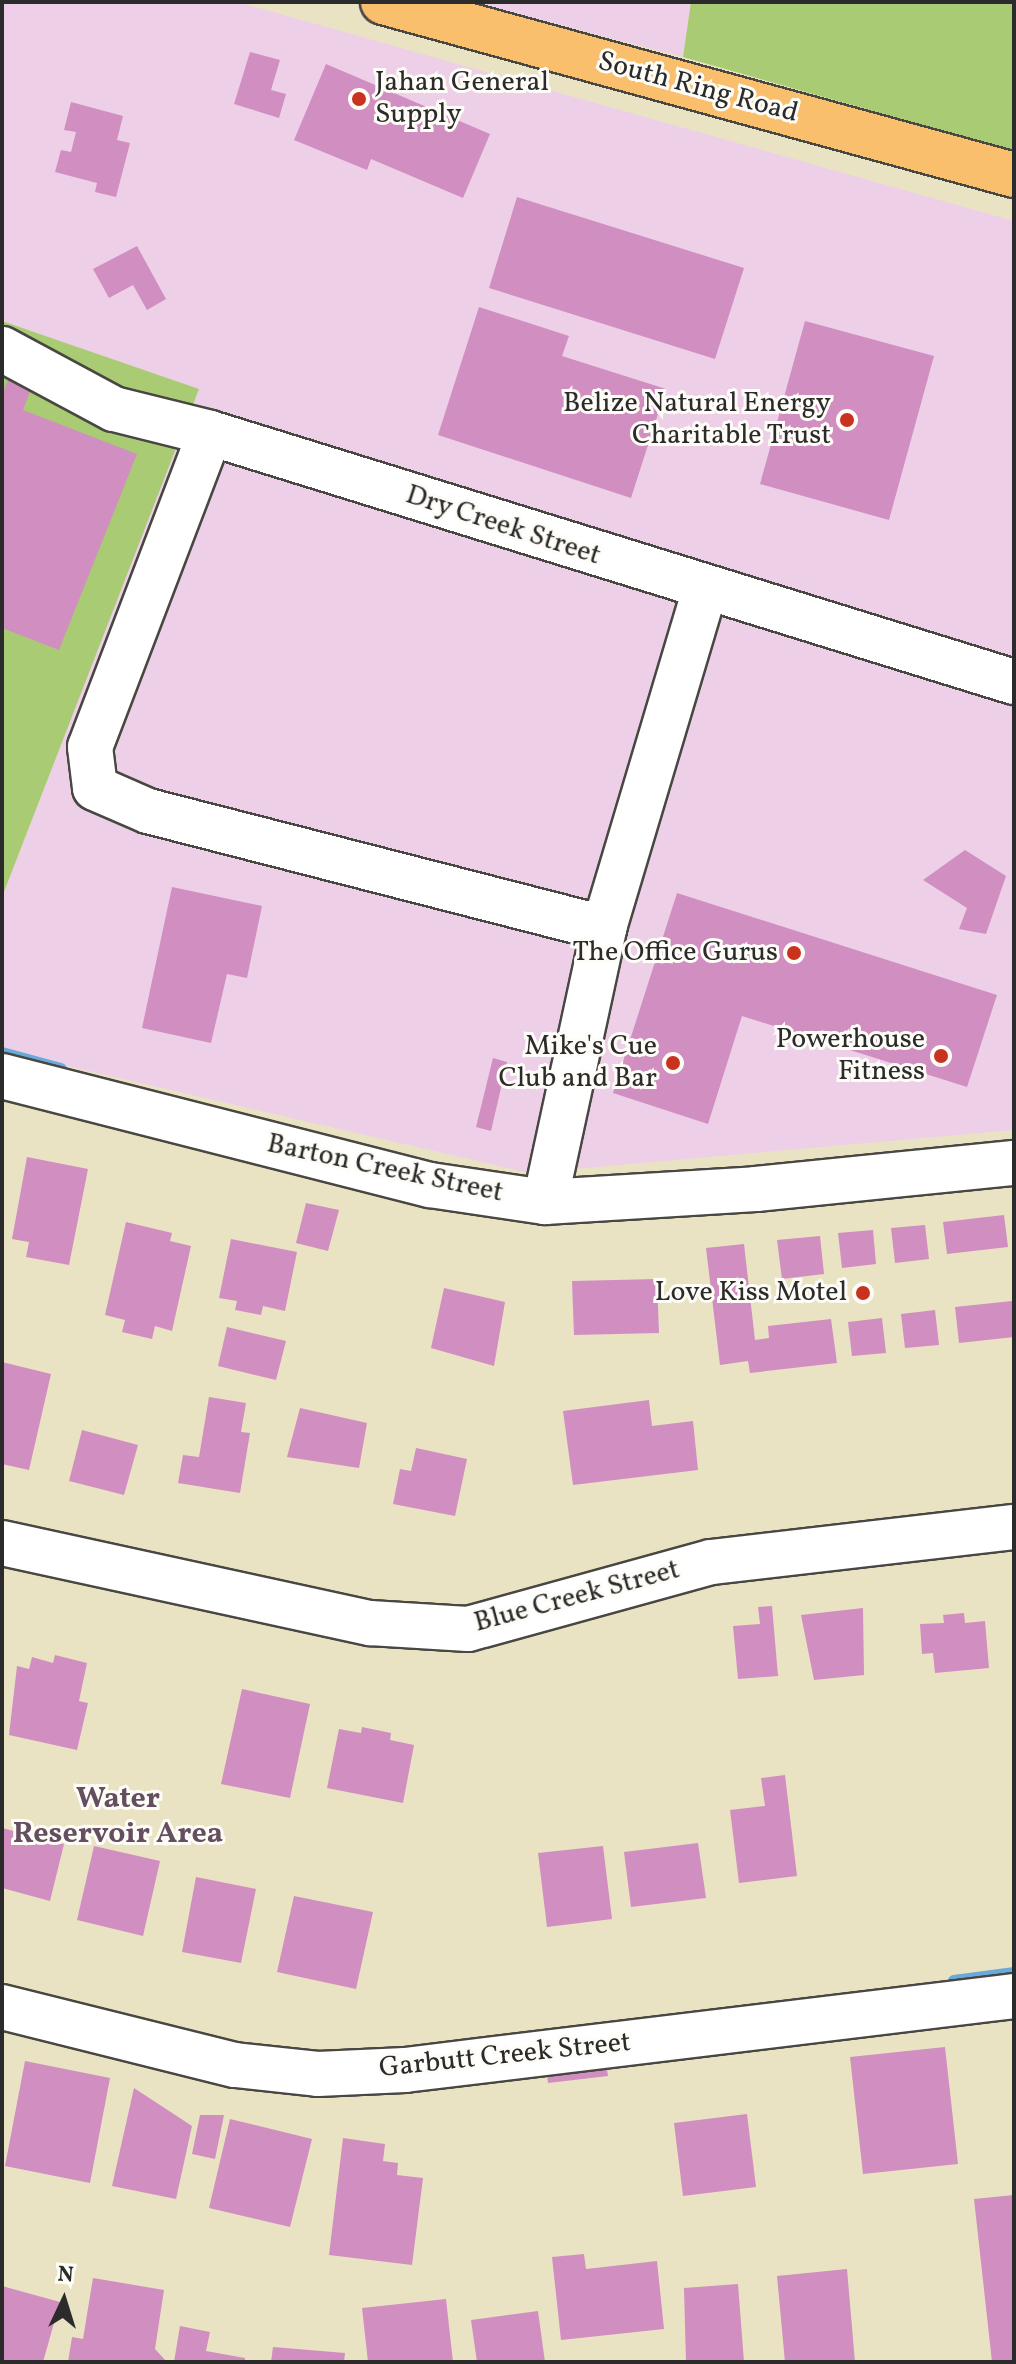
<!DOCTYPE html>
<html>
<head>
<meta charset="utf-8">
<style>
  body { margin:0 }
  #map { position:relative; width:1016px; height:2364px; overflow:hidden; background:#e9e3c3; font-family:Vollkorn,serif }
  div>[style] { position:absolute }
  .built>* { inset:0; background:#edd0e8 }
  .green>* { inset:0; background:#a9cb73 }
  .stream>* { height:12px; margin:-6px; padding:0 6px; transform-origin:6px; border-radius:6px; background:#69a9dc }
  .building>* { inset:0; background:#d18ec0 }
  .roads { filter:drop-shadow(2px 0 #484742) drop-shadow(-2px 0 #484742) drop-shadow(0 2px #484742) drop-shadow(0 -2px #484742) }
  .minor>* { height:44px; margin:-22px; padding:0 22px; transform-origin:22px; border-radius:22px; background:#fff }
  .major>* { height:44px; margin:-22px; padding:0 22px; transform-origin:22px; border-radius:22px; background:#f9bf6d }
  .dots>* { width:22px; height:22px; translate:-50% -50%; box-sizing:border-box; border:4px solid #fdfcf7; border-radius:50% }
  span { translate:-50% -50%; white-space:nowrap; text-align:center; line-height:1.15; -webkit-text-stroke:6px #fdfcf7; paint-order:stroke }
  .poi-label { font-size:28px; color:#2b2b2b }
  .left { translate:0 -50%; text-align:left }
  .right { translate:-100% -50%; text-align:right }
  .street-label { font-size:28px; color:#2b2b2b }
  .neighbourhood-label { font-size:30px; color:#654e5f; font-weight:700 }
  .frame { position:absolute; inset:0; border:4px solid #2b2b2b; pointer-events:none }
  .north { position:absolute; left:24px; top:2260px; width:80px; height:80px; -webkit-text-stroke:6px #fdfcf7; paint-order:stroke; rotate:4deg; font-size:22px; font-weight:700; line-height:32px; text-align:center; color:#2b2b2b }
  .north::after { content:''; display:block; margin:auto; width:28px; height:36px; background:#2b2b2b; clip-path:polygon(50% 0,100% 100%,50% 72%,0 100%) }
</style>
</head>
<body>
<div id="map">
  <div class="built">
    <div style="clip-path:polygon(2px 2px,238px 2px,1014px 221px,1014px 1130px,529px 1173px,2px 1051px,2px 897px,198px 389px,2px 321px)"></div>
    <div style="clip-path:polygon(472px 2px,691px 2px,683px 57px)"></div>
  </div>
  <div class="green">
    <div style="clip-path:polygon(691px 2px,1014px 2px,1014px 151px,683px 57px)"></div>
    <div style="clip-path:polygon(2px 321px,199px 389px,2px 897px)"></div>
  </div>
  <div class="stream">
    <div style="left:2px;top:1053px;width:61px;rotate:15.2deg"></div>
    <div style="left:954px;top:1981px;width:61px;rotate:-7.6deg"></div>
  </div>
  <div class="building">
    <div style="clip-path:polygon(250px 52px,280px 60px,271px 90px,286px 94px,279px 118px,234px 104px)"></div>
    <div style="clip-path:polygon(326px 64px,490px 134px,463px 198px,371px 159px,367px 170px,294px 140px)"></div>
    <div style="clip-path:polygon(71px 102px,123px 116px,117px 140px,130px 143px,116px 197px,95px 192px,97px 183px,55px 172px,61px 150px,71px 152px,76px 132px,64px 130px)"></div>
    <div style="clip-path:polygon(517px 197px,744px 268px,715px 359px,489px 288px)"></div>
    <div style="clip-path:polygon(137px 246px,166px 299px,147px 310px,133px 285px,109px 298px,93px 269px)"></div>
    <div style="clip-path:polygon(479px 307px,569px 336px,562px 356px,666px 389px,631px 498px,438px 435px)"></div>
    <div style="clip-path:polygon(805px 321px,934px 356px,889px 520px,760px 484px)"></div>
    <div style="clip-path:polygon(8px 380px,31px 389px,23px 410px,137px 454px,59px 650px,2px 628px,2px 395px)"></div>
    <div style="clip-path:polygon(965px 850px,1006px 876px,986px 934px,959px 929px,967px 908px,923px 880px)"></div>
    <div style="clip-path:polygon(172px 887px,262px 906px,247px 978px,227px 974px,211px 1043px,142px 1028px)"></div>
    <div style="clip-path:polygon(677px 893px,997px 995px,967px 1087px,742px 1016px,708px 1124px,613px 1093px)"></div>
    <div style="clip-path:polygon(493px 1058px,507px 1062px,491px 1131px,476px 1127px)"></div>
    <div style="clip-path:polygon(27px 1157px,88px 1169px,69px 1265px,26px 1257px,29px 1242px,12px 1239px)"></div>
    <div style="clip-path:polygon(306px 1203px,339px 1210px,328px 1251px,296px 1243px)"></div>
    <div style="clip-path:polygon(1004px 1215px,1008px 1247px,947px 1254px,943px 1222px)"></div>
    <div style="clip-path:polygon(126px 1222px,172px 1233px,170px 1241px,191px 1246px,172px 1331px,155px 1326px,152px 1339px,122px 1332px,125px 1320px,105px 1315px)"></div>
    <div style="clip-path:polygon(925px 1225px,929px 1259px,895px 1263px,891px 1228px)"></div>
    <div style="clip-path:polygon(873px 1230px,876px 1264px,842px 1268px,838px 1233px)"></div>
    <div style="clip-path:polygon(820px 1236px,824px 1274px,782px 1279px,777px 1240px)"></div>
    <div style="clip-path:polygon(231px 1239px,297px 1252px,285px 1311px,263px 1306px,261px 1315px,235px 1310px,237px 1301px,219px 1298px)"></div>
    <div style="clip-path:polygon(744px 1244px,755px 1340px,769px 1338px,768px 1326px,831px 1319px,837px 1363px,750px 1373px,748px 1361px,720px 1365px,706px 1248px)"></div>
    <div style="clip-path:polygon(657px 1279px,659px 1333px,574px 1335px,572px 1281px)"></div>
    <div style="clip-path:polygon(444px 1288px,505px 1302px,494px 1366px,431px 1348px)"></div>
    <div style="clip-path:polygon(1012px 1301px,1014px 1337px,959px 1343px,955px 1307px)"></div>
    <div style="clip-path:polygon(935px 1310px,939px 1345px,905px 1348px,901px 1314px)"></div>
    <div style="clip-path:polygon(882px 1318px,886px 1353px,852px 1356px,848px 1322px)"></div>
    <div style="clip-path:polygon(227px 1327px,286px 1341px,276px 1380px,218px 1366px)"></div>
    <div style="clip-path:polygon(2px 1362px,51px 1374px,29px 1470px,2px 1464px)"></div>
    <div style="clip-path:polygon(209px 1397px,246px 1403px,241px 1432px,250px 1433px,240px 1493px,178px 1483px,183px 1455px,199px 1457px)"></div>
    <div style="clip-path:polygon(649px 1400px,652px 1426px,693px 1421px,698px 1470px,573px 1485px,563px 1411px)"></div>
    <div style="clip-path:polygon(300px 1408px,367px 1423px,359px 1468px,287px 1457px)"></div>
    <div style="clip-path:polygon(82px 1430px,138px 1445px,124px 1495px,69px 1481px)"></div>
    <div style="clip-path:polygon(416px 1448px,467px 1459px,455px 1516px,393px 1504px,400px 1469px,411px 1471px)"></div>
    <div style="clip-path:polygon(772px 1606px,778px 1676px,738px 1679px,733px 1626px,760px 1624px,758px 1607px)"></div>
    <div style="clip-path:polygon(863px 1608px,864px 1675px,814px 1680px,801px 1615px)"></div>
    <div style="clip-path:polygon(964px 1613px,965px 1623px,985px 1621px,989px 1668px,935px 1673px,933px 1653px,922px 1654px,920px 1624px,944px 1623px,943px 1615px)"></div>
    <div style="clip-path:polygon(55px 1655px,87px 1663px,79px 1701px,88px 1703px,77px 1750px,9px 1735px,17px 1666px,29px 1669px,32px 1657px,53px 1663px)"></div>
    <div style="clip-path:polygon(242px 1689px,310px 1704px,290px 1798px,221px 1784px)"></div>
    <div style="clip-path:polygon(362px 1727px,391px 1733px,390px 1740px,414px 1745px,403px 1803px,327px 1788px,339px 1729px,361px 1733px)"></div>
    <div style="clip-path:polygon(785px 1775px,797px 1876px,739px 1883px,730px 1810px,765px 1806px,761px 1778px)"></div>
    <div style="clip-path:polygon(2px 1828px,64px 1844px,50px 1901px,2px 1888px)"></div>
    <div style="clip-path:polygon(698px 1843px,706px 1898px,631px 1907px,624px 1852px)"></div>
    <div style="clip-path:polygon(94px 1846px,160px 1861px,143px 1936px,77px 1920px)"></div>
    <div style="clip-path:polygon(603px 1846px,612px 1919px,547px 1927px,538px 1853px)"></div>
    <div style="clip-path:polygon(196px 1877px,256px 1889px,241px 1963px,182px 1952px)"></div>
    <div style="clip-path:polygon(294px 1896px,373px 1912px,356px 1989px,277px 1972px)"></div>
    <div style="clip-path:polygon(945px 2047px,958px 2164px,863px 2174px,850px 2057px)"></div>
    <div style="clip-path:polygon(604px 2050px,608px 2076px,548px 2083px,545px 2057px)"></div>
    <div style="clip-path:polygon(25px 2061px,110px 2078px,90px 2183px,5px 2166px)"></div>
    <div style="clip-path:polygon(134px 2088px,192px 2126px,176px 2199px,112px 2186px)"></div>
    <div style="clip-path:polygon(747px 2114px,756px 2187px,683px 2196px,674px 2123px)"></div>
    <div style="clip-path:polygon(200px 2115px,224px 2115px,215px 2159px,192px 2154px)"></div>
    <div style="clip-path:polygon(230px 2119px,312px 2139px,290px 2227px,209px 2208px)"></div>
    <div style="clip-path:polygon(343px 2138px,385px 2144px,383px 2161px,398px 2163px,397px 2175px,423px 2178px,412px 2265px,329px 2255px)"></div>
    <div style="clip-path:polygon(1014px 2195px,1014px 2362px,992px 2362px,974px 2199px)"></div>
    <div style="clip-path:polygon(584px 2254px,586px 2269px,657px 2261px,664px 2329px,561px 2340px,552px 2257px)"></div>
    <div style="clip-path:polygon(847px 2269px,855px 2362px,785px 2362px,777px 2276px)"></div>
    <div style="clip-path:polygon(93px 2278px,164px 2290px,155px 2349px,167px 2362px,68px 2362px,72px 2337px,83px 2339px)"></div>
    <div style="clip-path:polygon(738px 2284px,744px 2362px,686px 2362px,684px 2288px)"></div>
    <div style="clip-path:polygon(2px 2286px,60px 2302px,43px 2362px,2px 2362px)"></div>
    <div style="clip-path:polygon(446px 2299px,453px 2362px,368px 2362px,362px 2308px)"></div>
    <div style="clip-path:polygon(538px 2311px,545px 2362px,477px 2362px,471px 2320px)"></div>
    <div style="clip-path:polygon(180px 2326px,210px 2332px,206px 2351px,245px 2358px,245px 2362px,174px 2362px)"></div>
    <div style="clip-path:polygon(273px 2347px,345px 2353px,344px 2362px,271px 2362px)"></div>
  </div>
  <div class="roads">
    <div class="minor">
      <div style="left:2px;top:349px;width:127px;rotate:28.2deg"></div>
      <div style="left:114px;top:409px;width:99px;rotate:14deg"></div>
      <div style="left:210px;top:433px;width:842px;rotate:17.21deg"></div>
      <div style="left:210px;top:433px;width:336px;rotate:110.9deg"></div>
      <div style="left:90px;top:747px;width:41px;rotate:83deg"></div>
      <div style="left:95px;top:788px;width:58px;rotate:23.5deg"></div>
      <div style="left:148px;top:811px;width:471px;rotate:14.4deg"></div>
      <div style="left:2px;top:1076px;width:442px;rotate:14.3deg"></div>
      <div style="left:430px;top:1185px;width:116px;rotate:8.4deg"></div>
      <div style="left:545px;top:1202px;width:211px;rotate:-3.5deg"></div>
      <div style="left:756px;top:1189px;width:259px;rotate:-5.8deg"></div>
      <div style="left:545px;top:1202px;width:280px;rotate:-77.8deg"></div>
      <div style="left:604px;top:928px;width:353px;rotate:-73.4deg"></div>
      <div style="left:2px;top:1543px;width:377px;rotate:12.3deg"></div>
      <div style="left:370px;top:1623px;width:98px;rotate:3.5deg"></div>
      <div style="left:468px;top:1629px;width:252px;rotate:-15.4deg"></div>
      <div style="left:711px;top:1562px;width:305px;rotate:-6.6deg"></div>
      <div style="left:2px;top:2007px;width:240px;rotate:14deg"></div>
      <div style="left:235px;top:2065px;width:83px;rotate:6.2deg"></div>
      <div style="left:318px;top:2074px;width:87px;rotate:-2.6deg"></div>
      <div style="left:405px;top:2070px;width:613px;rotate:-6.93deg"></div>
    </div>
    <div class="major">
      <div style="left:383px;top:2px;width:654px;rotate:15.33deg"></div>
    </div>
  </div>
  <div class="dots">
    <div style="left:359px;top:99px;background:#c8321e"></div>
    <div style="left:847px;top:420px;background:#c8321e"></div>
    <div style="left:794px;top:953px;background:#c8321e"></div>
    <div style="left:941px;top:1056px;background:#c8321e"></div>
    <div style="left:673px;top:1063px;background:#c8321e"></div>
    <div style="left:863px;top:1293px;background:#c8321e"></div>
  </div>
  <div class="poi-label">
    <span class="left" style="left:375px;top:99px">Jahan General<br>Supply</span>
    <span class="right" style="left:831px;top:420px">Belize Natural Energy<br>Charitable Trust</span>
    <span class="right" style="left:778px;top:953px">The Office Gurus</span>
    <span class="right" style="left:925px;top:1056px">Powerhouse<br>Fitness</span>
    <span class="right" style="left:657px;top:1063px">Mike's Cue<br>Club and Bar</span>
    <span class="right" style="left:847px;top:1293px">Love Kiss Motel</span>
  </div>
  <div class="street-label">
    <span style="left:698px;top:88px;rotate:15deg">South Ring Road</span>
    <span style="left:503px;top:526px;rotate:18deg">Dry Creek Street</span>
    <span style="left:385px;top:1169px;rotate:12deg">Barton Creek Street</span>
    <span style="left:577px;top:1597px;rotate:-15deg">Blue Creek Street</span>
    <span style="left:505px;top:2056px;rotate:-6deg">Garbutt Creek Street</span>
  </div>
  <div class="neighbourhood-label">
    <span style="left:118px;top:1816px">Water<br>Reservoir Area</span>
  </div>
  <div class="frame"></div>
  <div class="north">N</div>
</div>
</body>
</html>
